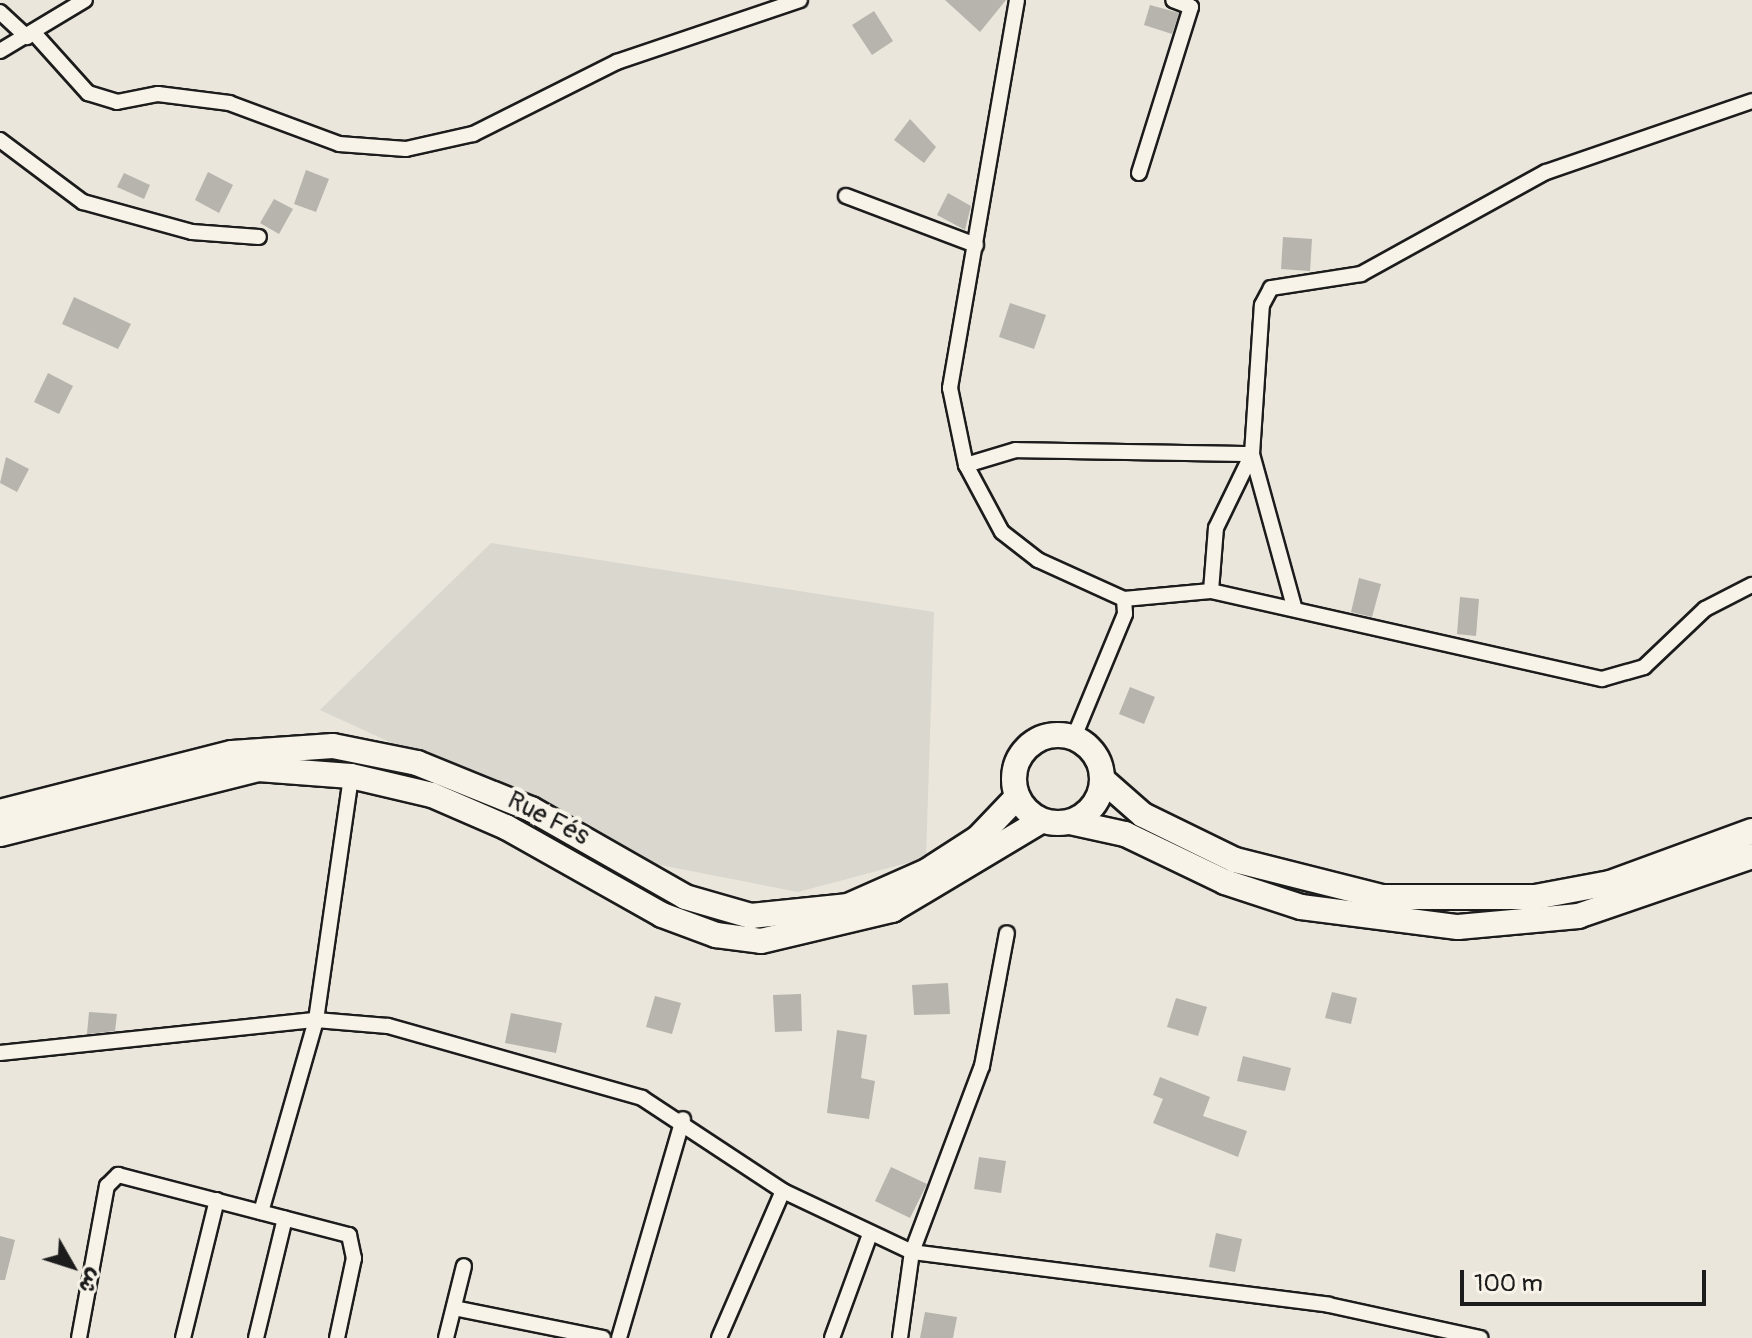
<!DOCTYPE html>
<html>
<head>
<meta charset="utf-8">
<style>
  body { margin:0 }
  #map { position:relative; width:1752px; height:1338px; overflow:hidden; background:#eae6dc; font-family:Pangolin,"Playpen Sans Arabic",sans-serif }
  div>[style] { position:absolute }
  .built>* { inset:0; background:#dad7ce }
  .building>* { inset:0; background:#b6b4ac }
  .roads { filter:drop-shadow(2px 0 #1c1c1c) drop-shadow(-2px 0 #1c1c1c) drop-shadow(0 2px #1c1c1c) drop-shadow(0 -2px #1c1c1c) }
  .minor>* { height:14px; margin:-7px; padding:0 7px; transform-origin:7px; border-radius:7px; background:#f7f3e8 }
  .trunk>* { height:24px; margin:-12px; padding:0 12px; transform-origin:12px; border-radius:12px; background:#f7f3e8 }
  .trunk>.ring { margin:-12px; padding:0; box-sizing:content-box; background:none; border:24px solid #f7f3e8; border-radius:50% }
  span { translate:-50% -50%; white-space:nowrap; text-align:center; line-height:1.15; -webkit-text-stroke:8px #f7f3e8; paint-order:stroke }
  .street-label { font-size:26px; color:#1c1c1c }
  .north { position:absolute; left:32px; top:1226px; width:80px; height:80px; -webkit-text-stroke:6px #f7f3e8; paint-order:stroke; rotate:129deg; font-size:22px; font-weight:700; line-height:32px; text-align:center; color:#1c1c1c }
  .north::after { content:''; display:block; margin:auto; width:28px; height:36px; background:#1c1c1c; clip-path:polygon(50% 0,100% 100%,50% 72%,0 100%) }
  .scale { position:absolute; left:1460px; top:1270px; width:246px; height:36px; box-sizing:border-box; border:4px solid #1c1c1c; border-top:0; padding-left:10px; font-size:24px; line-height:28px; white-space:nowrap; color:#1c1c1c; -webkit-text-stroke:6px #f7f3e8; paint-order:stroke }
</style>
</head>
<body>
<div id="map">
  <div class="built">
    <div style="clip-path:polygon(491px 543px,934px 612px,926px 858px,798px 892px,655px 864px,320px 710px)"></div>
  </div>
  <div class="building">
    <div style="clip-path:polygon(945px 0,1006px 0,980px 32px)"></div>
    <div style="clip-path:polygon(1150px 5px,1179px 13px,1172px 34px,1144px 25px)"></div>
    <div style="clip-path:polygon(874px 11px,893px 41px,872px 55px,852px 25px)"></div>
    <div style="clip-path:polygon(910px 119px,936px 147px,924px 163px,894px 140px)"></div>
    <div style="clip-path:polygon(306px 170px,329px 179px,316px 212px,294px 204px)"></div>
    <div style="clip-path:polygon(208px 172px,233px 185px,219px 213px,195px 200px)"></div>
    <div style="clip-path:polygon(124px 173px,150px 185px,144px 199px,117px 187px)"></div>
    <div style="clip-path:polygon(948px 193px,971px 206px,965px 230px,937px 215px)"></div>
    <div style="clip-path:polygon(274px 199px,293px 209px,279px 234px,260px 223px)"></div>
    <div style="clip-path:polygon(1283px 237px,1312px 239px,1310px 271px,1281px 269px)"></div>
    <div style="clip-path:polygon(74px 297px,131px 324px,118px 349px,62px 324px)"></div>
    <div style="clip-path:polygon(1010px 303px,1046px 315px,1034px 349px,999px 337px)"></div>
    <div style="clip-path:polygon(48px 373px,73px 386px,59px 414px,34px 402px)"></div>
    <div style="clip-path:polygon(6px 457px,29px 469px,17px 492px,0 483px)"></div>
    <div style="clip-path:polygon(1359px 578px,1381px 584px,1372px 617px,1351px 612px)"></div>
    <div style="clip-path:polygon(1460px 597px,1479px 599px,1476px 636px,1457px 634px)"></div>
    <div style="clip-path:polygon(1130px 687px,1155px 697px,1144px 724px,1119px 714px)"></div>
    <div style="clip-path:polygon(948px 983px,950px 1014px,914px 1015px,912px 985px)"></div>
    <div style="clip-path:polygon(1332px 992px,1357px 998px,1351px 1024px,1325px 1018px)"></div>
    <div style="clip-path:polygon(801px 994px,802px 1031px,775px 1032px,773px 995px)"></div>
    <div style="clip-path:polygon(655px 996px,681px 1003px,672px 1034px,646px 1027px)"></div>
    <div style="clip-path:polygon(1176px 998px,1207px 1007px,1198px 1036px,1167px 1027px)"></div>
    <div style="clip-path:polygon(89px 1012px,117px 1014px,115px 1031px,87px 1034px)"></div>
    <div style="clip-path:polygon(511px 1013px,562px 1023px,556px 1053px,505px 1043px)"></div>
    <div style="clip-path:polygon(837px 1030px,867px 1035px,861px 1078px,875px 1081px,869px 1119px,827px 1113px)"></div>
    <div style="clip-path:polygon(1243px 1056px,1291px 1068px,1285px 1091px,1237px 1081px)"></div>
    <div style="clip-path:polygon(1160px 1077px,1210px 1097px,1203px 1116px,1247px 1131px,1238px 1157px,1153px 1123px,1163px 1099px,1153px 1095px)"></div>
    <div style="clip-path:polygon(979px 1157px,1006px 1161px,1001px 1193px,974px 1189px)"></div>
    <div style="clip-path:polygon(891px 1167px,927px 1184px,910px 1218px,875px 1201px)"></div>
    <div style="clip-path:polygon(1216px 1233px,1242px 1239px,1235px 1272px,1209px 1267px)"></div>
    <div style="clip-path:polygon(0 1236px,15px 1240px,5px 1280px,0 1280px)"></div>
    <div style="clip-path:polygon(925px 1312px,957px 1317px,953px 1338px,920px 1338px)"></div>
  </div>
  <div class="roads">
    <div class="minor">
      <div style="left:1017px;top:0;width:394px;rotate:99.8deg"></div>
      <div style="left:950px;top:388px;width:79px;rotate:78.3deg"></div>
      <div style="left:966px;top:465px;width:76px;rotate:61.8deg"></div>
      <div style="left:1002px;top:532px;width:46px;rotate:37.9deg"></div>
      <div style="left:1038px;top:560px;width:94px;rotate:24.4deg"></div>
      <div style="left:1124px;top:599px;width:15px;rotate:86deg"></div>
      <div style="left:1125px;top:614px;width:133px;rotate:112.5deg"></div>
      <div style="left:0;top:12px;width:37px;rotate:43deg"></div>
      <div style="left:34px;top:33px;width:81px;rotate:48deg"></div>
      <div style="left:88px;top:93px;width:30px;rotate:17deg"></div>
      <div style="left:117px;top:102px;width:42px;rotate:-11deg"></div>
      <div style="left:158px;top:94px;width:72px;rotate:7.2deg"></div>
      <div style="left:229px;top:103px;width:117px;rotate:20.4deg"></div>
      <div style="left:339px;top:144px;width:67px;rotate:4.3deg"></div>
      <div style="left:406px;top:149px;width:69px;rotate:-12.6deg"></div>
      <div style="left:473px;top:134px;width:161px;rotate:-26.6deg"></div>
      <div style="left:617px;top:62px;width:193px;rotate:-18.7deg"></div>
      <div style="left:0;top:51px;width:99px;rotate:-31deg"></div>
      <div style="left:0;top:140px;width:104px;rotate:36.8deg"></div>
      <div style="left:83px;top:202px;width:113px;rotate:15.4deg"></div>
      <div style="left:192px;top:232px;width:67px;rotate:4.3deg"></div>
      <div style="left:1139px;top:173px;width:174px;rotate:-72.6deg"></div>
      <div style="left:1191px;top:7px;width:19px;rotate:-159deg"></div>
      <div style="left:846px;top:196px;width:139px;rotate:20.7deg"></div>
      <div style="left:966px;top:465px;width:52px;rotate:-16.7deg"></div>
      <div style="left:1016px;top:450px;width:236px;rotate:1deg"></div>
      <div style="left:1252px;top:454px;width:158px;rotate:74.6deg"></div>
      <div style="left:1211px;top:591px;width:63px;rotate:-85.5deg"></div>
      <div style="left:1216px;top:528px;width:82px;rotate:-64.1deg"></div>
      <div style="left:1252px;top:454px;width:149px;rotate:-86.2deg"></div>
      <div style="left:1262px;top:305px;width:19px;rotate:-62deg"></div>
      <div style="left:1271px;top:288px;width:91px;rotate:-8.8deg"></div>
      <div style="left:1361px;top:274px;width:211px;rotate:-28.9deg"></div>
      <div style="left:1546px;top:172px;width:218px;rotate:-19deg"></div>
      <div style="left:1124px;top:599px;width:87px;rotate:-5.3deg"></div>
      <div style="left:1211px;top:591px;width:401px;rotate:12.7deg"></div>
      <div style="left:1602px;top:679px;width:44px;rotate:-15.9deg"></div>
      <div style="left:1644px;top:667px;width:84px;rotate:-43.6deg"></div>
      <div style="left:1705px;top:609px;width:53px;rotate:-27.1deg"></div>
      <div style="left:0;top:1053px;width:318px;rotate:-6deg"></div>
      <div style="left:316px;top:1020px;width:72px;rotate:4.8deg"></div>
      <div style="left:388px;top:1026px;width:264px;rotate:15.8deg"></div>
      <div style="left:642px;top:1098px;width:169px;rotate:33.4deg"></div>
      <div style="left:783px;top:1191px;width:143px;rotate:25.3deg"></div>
      <div style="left:912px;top:1252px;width:420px;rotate:7.2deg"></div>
      <div style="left:1329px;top:1305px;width:155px;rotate:12.3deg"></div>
      <div style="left:261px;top:1212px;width:200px;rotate:-74deg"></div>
      <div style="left:316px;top:1020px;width:246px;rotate:-81.8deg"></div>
      <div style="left:454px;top:1308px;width:152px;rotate:11.4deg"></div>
      <div style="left:79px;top:1338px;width:155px;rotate:-79.6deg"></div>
      <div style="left:107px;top:1186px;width:16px;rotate:-45deg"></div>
      <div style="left:118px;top:1175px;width:239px;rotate:14.6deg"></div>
      <div style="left:349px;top:1235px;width:24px;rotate:78deg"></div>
      <div style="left:354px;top:1258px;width:82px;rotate:102deg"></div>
      <div style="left:183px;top:1338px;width:142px;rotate:-76.2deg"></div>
      <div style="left:256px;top:1338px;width:123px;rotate:-76.4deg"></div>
      <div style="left:446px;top:1338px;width:74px;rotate:-76deg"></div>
      <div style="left:619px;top:1338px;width:228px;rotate:-73.7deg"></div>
      <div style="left:719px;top:1338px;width:160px;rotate:-66.5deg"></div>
      <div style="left:832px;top:1338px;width:108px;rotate:-69.9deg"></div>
      <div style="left:900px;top:1338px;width:87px;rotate:-82.1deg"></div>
      <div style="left:912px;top:1252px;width:199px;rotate:-69.4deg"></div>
      <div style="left:982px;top:1066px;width:135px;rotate:-79.4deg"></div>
    </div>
    <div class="trunk">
      <div class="ring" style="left:1014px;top:735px;width:64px;height:64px"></div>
      <div style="left:1103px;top:780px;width:53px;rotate:41.2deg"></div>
      <div style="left:1143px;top:815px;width:102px;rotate:26.1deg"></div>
      <div style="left:1235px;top:860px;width:152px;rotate:14.1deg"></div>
      <div style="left:1382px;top:897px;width:153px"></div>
      <div style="left:1535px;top:897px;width:76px;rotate:-10.6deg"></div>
      <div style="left:1610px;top:883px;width:151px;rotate:-20.1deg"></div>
      <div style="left:0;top:812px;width:239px;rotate:-14.3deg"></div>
      <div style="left:232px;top:753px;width:101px;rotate:-4deg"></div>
      <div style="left:333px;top:746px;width:86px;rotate:11.4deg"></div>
      <div style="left:417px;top:763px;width:123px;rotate:22deg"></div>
      <div style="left:531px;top:809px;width:177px;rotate:29.7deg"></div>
      <div style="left:685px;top:897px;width:69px;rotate:16.1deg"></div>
      <div style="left:751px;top:916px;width:98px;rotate:-5.9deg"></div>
      <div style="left:848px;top:906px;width:86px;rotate:-23.9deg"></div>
      <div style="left:927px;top:871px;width:61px;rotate:-32.9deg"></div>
      <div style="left:978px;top:838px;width:57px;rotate:-46.4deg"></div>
      <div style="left:1070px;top:822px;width:56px;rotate:12.3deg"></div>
      <div style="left:1125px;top:834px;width:111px;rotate:25.6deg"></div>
      <div style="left:1225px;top:882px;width:80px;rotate:18.2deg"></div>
      <div style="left:1301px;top:907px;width:158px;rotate:7.3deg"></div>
      <div style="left:1458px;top:927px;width:121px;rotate:-5.2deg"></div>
      <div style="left:1578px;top:916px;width:184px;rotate:-19deg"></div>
      <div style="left:0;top:834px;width:266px;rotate:-14.1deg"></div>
      <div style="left:258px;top:769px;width:93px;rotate:4.3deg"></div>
      <div style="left:351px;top:776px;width:83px;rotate:13.2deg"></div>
      <div style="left:432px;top:795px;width:81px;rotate:23.4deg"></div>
      <div style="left:506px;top:827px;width:179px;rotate:29.4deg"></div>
      <div style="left:662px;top:915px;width:58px;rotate:20.3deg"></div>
      <div style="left:716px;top:935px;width:45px;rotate:7.6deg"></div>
      <div style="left:761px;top:941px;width:135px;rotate:-13.3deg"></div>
      <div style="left:892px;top:910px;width:174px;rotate:-30.9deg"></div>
    </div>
  </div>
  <div class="street-label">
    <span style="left:548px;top:819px;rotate:27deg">Rue Fés</span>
  </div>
  <div class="north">ش</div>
  <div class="scale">100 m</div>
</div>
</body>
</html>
